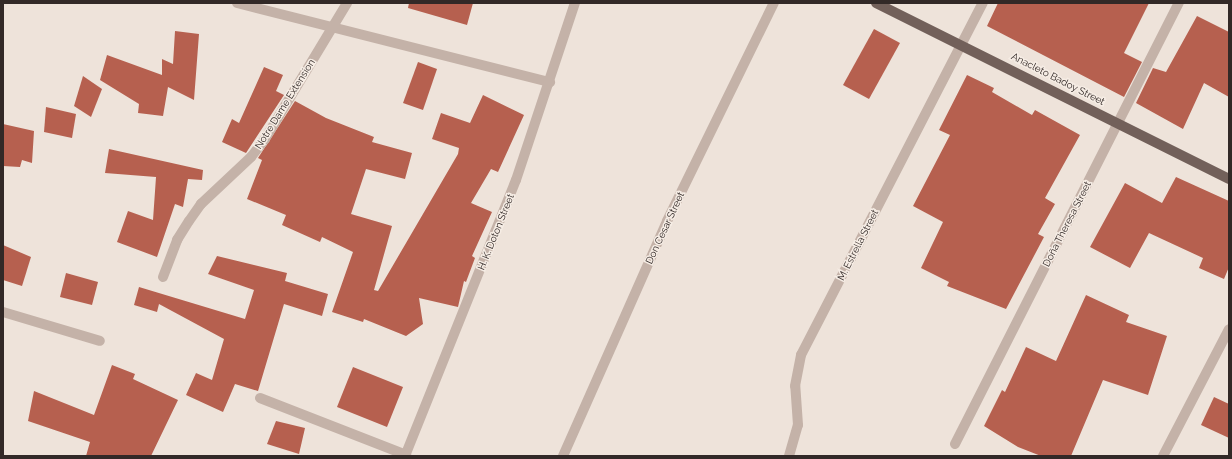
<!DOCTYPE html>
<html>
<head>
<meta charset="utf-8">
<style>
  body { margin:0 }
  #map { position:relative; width:1232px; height:459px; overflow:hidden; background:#eee3da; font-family:Raleway,sans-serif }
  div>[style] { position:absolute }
  .building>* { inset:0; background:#b6604f }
  .street>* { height:10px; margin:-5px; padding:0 5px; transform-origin:5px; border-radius:5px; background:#c4b2a8 }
  .primary>* { height:10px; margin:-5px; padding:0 5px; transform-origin:5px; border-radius:5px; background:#72605a }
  span { translate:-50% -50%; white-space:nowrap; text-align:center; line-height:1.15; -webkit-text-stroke:3px #f6ede5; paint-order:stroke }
  .street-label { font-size:10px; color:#322927 }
  .frame { position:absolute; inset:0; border:4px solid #322927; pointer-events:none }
</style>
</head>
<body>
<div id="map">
  <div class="building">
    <div style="clip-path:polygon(409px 3px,473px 3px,467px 25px,408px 8px)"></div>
    <div style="clip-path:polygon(998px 3px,1149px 3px,1124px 53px,1142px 62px,1124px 97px,987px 26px)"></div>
    <div style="clip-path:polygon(1197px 16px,1229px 32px,1229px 97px,1204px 83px,1183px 129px,1136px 103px,1153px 68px,1166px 72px)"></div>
    <div style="clip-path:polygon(874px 29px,900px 43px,869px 99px,843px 85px)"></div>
    <div style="clip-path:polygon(175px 31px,199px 34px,194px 100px,168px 87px,163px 116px,138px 113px,139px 104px,100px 80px,107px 55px,162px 75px,162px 59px,173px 64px)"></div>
    <div style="clip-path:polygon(418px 62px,437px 69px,423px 110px,403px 103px)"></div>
    <div style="clip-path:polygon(264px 67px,283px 75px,276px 91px,284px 95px,246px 153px,222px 142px,232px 119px,239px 123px)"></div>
    <div style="clip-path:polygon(967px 75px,994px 88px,992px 92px,1032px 115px,1035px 110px,1080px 135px,1045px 198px,1055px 204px,1038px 234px,1044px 237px,1006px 309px,947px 286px,949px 282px,921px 268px,943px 222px,913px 206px,950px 135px,939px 130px)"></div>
    <div style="clip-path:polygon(83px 76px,102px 89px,91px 117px,74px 106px)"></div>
    <div style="clip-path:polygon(483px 95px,524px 115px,498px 172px,491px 169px,471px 203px,492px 212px,472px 256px,475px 258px,466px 282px,464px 281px,458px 307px,419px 298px,423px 324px,406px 336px,364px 319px,363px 322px,332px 312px,353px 252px,322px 237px,320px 242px,282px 225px,286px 215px,247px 199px,262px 160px,258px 158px,295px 101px,326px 118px,374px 137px,372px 142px,412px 153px,405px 179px,366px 169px,351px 214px,392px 226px,374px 290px,378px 291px,458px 154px,459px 148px,432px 139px,441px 113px,470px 123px)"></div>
    <div style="clip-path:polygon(46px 107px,76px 114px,72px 138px,44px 132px)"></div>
    <div style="clip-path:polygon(3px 124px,34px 131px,32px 163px,22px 160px,20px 167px,3px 166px)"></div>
    <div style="clip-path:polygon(109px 149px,203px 170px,202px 180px,188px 179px,183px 207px,175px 204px,157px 257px,117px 242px,128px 211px,153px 220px,156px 177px,105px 173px)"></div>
    <div style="clip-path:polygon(1176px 177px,1229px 201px,1229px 267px,1224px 279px,1199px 268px,1203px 258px,1149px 233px,1130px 268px,1090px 247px,1125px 183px,1162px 203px)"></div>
    <div style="clip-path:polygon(3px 245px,31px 257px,22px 286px,3px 280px)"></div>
    <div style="clip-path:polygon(217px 256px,287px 273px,285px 281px,328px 294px,322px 316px,284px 304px,258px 391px,235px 384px,223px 412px,186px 395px,196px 373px,212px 380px,224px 339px,159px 304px,157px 312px,134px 305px,139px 287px,245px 319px,254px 290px,208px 274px)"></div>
    <div style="clip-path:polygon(66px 273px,98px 282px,92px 305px,60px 297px)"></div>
    <div style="clip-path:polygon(1086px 295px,1129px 315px,1126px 322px,1167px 336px,1148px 395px,1103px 380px,1071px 456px,1041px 456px,1018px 447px,984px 426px,1002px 390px,1005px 392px,1026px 347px,1056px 361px)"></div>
    <div style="clip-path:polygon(112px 365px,135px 374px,133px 379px,178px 400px,151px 456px,86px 456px,90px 442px,28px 421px,34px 391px,94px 415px)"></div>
    <div style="clip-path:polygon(353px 367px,403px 387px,387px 427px,337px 407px)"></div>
    <div style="clip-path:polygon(1214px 397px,1229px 404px,1229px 438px,1201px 425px)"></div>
    <div style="clip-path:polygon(276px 421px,305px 428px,299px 454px,267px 444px)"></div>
  </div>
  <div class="street">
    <div style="left:237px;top:3px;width:323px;rotate:14.2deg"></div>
    <div style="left:163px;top:277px;width:40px;rotate:-69deg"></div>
    <div style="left:177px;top:240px;width:22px;rotate:-58deg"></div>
    <div style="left:189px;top:221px;width:21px;rotate:-55deg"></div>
    <div style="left:201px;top:204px;width:69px;rotate:-43.2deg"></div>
    <div style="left:251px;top:157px;width:23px;rotate:-52deg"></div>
    <div style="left:265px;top:139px;width:159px;rotate:-58.9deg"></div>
    <div style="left:3px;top:312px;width:101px;rotate:16.6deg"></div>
    <div style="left:260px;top:398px;width:157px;rotate:21.3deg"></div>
    <div style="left:955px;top:444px;width:495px;rotate:-63.1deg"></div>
    <div style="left:405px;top:456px;width:297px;rotate:-68.1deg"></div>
    <div style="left:516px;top:180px;width:187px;rotate:-71.6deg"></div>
    <div style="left:563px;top:456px;width:257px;rotate:-66.1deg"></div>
    <div style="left:667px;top:221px;width:243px;rotate:-63.9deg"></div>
    <div style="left:789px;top:456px;width:32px;rotate:-74deg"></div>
    <div style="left:798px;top:425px;width:39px;rotate:-94deg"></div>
    <div style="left:795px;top:386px;width:32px;rotate:-79deg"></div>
    <div style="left:801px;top:355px;width:396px;rotate:-62.7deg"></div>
    <div style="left:1163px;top:456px;width:143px;rotate:-62.5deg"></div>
  </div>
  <div class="primary">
    <div style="left:876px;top:3px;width:394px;rotate:26.5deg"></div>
  </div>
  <div class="street-label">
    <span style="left:1058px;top:79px;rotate:27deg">Anacleto Badoy Street</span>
    <span style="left:285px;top:104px;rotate:-58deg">Notre Dame Extension</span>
    <span style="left:1067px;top:224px;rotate:-63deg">Doña Theresa Street</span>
    <span style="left:665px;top:228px;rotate:-65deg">Don Cesar Street</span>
    <span style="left:496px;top:232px;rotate:-68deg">H. K. Doton Street</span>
    <span style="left:858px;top:245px;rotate:-63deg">M. Estrella Street</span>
  </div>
  <div class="frame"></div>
</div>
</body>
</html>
